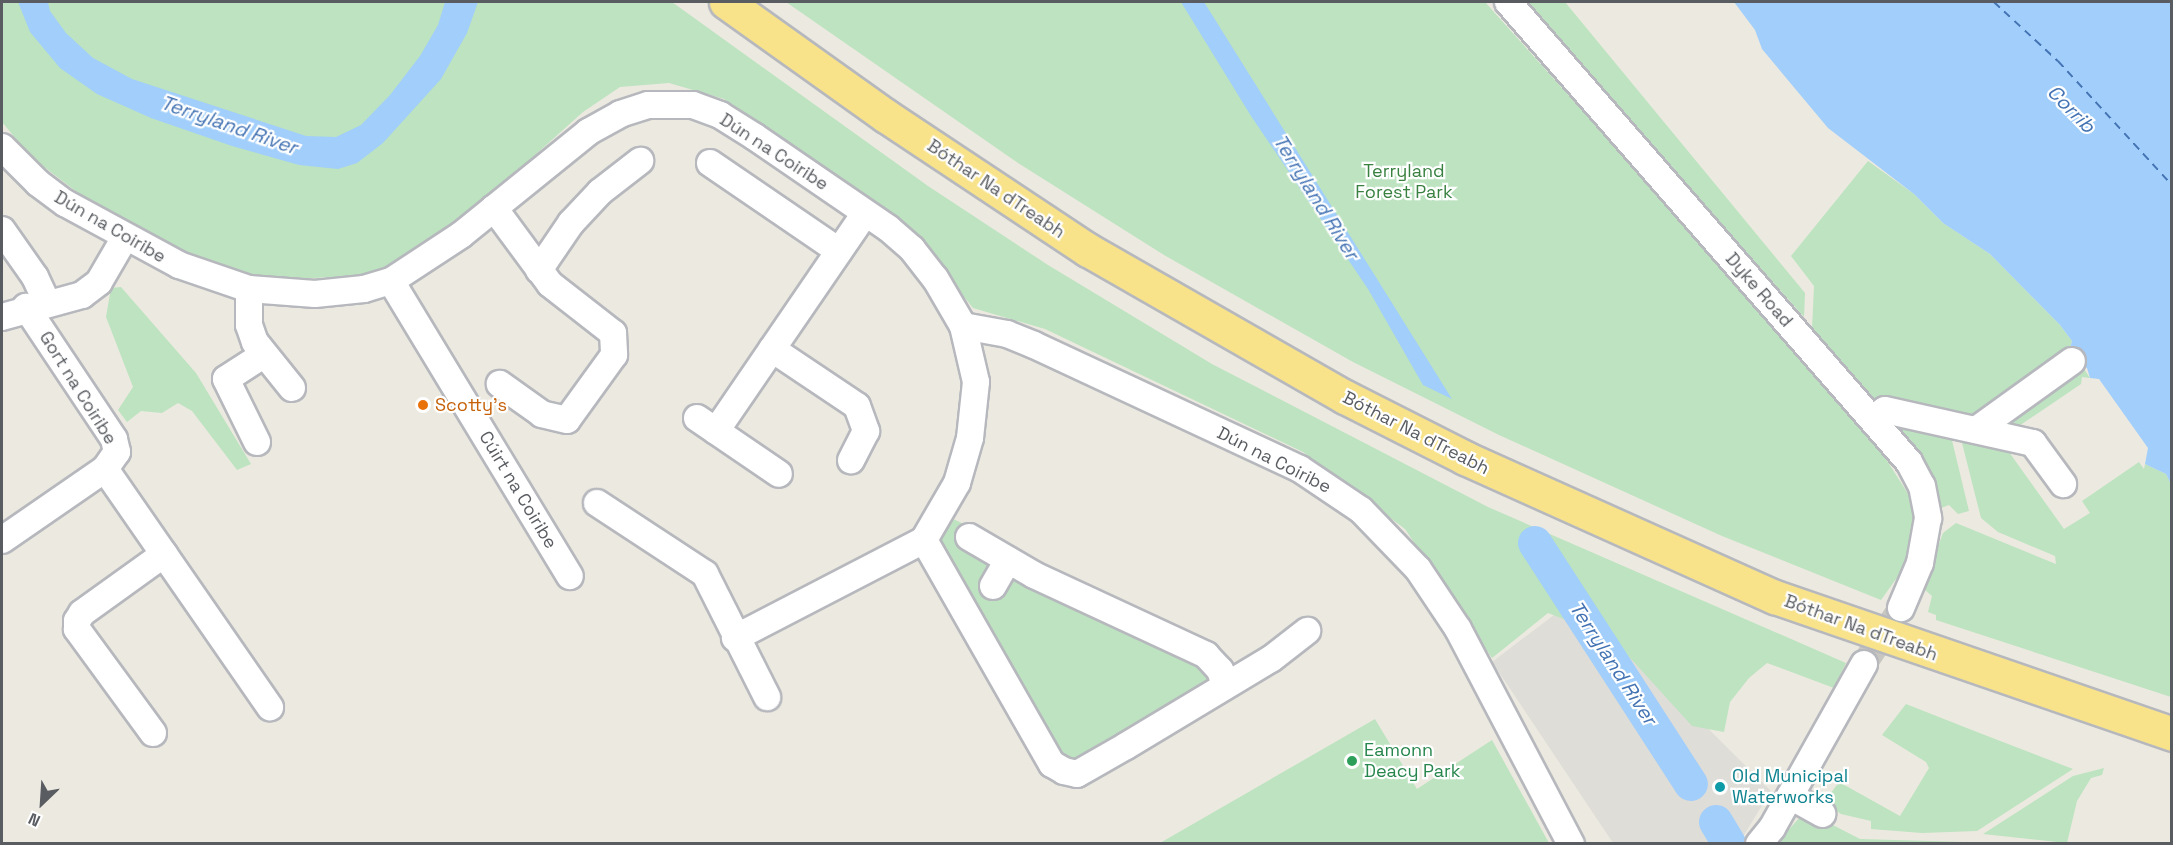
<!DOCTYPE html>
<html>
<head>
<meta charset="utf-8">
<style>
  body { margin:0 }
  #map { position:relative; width:2173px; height:845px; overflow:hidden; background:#eceae0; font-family:"Space Grotesk",sans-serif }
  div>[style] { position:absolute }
  .industrial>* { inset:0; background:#dfddd8 }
  .green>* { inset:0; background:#bde3c0 }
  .water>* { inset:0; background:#a1cefb }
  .river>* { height:34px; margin:-17px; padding:0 17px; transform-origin:17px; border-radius:17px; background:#a1cefb }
  .ferry>* { height:1.5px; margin-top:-0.75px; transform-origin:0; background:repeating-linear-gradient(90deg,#4373b3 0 8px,transparent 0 14px) }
  .minor-tunnel>* { height:26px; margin-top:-13px; transform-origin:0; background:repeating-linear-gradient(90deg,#c7c6c0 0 26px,transparent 0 39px) }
  .roads { filter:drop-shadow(2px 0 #b6b8bd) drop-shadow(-2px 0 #b6b8bd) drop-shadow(0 2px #b6b8bd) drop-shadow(0 -2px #b6b8bd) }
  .minor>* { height:26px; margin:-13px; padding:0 13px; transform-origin:13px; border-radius:13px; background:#fff }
  .highway>* { height:33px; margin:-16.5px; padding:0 16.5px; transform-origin:16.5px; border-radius:16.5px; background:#f8e38b }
  .dots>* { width:16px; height:16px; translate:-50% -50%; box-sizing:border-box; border:3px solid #fff; border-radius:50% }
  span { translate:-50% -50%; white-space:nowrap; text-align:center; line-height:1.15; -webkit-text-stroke:4.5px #fff; paint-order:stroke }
  .street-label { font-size:18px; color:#595c61 }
  .park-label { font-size:18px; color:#388140 }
  .food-label { font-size:18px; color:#c56008 }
  .left { translate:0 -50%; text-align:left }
  .leisure-label { font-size:18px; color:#27864d }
  .culture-label { font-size:18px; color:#0d838f }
  .water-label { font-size:20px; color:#4373b3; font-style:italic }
  .frame { position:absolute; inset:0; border:3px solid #595c61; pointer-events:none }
  .north { position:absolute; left:12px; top:773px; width:60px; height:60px; -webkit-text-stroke:4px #fff; paint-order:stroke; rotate:205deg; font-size:16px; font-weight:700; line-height:24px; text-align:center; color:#595c61 }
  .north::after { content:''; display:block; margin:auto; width:21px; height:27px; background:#595c61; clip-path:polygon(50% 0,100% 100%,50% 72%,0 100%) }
</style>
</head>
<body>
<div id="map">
  <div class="industrial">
    <div style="clip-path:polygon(1559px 611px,1605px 626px,1771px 791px,1739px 843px,1613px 843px,1492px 662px)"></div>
  </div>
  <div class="green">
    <div style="clip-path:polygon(2px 2px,672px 2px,928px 186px,1048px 265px,1212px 364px,1488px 507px,1846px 663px,1834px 688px,1767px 663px,1749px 678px,1730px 702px,1724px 732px,1692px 726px,1612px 638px,1548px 613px,1492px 658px,1405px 529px,1303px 452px,1045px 329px,973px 308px,904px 222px,724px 99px,669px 83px,620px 87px,583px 112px,475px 209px,411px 257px,387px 268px,357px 276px,291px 279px,246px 275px,210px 263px,104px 213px,30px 156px,2px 122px)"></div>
    <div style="clip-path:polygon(786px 2px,1485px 2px,1867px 429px,1917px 508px,1912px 548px,1901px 572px,1881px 600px,1722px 536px,1499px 435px,1353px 362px,1164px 255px,1018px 163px)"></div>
    <div style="clip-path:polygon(1524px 2px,1565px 2px,1805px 293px,1804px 317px)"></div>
    <div style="clip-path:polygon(1868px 161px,1914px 194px,1943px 223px,1990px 254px,2060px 325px,2072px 341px,2068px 356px,1971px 420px,1873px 399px,1812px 329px,1814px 286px,1791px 256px)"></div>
    <div style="clip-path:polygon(121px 287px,196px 373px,251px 464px,237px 470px,192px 411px,178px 403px,162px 413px,141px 411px,127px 422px,118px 410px,133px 387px,106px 317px,111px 288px)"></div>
    <div style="clip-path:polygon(2082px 366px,2090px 378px,2082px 377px,2081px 384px,2013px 430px,2006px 430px,2004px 417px)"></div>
    <div style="clip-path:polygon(1893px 422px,1950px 432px,1969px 511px,1958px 514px,1949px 505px,1941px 508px,1936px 484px)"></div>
    <div style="clip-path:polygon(1960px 435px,2004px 445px,2064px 529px,2090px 513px,2082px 501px,2139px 462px,2144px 469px,2145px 464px,2166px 474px,2171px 484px,2171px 697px,1936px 620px,1936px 615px,1928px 612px,1932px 596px,1924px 589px,1925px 581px,1943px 533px,1956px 523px,2056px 564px,2055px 556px,1998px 532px,1981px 518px)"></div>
    <div style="clip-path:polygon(949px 517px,970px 527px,987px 557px,990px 568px,981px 590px,996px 598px,1009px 581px,1016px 578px,1198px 659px,1210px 678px,1206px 690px,1073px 762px,1065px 759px,1055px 748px,939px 543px)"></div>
    <div style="clip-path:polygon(1906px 704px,1977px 732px,2073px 769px,1977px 831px,1922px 833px,1871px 829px,1871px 821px,1841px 814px,1829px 806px,1828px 797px,1839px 782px,1900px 816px,1929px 768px,1926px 762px,1882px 735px)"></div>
    <div style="clip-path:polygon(1375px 719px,1417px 789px,1492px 740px,1549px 843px,1160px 843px)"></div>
    <div style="clip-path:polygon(2104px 768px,2102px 775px,2091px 778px,2077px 801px,2067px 843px,1983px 834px,2073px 776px)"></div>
    <div style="clip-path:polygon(1800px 817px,1825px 821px,1860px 839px,1999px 843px,1776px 844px)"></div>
  </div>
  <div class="water">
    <div style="clip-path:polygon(18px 2px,48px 2px,50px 11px,66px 33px,93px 58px,132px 79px,306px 136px,336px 137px,361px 125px,390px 95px,420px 56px,438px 25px,445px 2px,478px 2px,467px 33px,441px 79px,383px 143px,357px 163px,338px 169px,299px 165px,232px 146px,151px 118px,97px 94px,60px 68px,30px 32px)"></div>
    <div style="clip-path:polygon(1181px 2px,1204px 2px,1452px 399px,1423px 385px,1368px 289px,1251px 116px)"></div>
    <div style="clip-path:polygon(1734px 2px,2171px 2px,2171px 484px,2166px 474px,2145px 464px,2148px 448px,2099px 379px,2090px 378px,2087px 368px,2068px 356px,2072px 341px,2060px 325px,1990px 254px,1943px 223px,1914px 194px,1828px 128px,1762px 49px,1755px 30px)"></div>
  </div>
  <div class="river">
    <div style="left:1535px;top:543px;width:287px;rotate:57.1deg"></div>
    <div style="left:1716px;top:822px;width:26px;rotate:59deg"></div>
  </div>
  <div class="ferry">
    <div style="left:1994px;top:2px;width:87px;rotate:42.7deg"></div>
    <div style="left:2058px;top:61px;width:168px;rotate:47.4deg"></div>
  </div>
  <div class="minor-tunnel">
    <div style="left:1864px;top:664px;width:67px;rotate:-56.5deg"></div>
  </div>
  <div class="roads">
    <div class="minor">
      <div style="left:1508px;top:2px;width:610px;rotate:48.92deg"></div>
      <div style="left:1909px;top:462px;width:27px;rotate:62deg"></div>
      <div style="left:1922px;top:486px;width:33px;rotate:79deg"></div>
      <div style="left:1928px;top:518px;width:46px;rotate:100.1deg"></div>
      <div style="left:1920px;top:563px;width:49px;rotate:112.9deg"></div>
      <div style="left:2px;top:147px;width:51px;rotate:45deg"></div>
      <div style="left:38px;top:183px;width:34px;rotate:37deg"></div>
      <div style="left:65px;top:203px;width:130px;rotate:28.5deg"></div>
      <div style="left:179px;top:265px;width:74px;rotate:18.9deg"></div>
      <div style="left:249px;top:289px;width:66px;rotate:4.3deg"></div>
      <div style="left:315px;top:294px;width:49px;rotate:-5.8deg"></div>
      <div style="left:364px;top:289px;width:28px;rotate:-17deg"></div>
      <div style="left:391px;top:281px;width:84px;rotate:-33.3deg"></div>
      <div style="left:461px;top:235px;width:164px;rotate:-39deg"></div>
      <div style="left:588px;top:132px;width:37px;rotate:-29deg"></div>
      <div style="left:620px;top:114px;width:29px;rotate:-18deg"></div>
      <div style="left:648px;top:105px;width:45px"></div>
      <div style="left:693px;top:105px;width:29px;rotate:20deg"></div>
      <div style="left:720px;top:115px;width:41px;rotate:32.2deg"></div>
      <div style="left:755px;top:137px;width:161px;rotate:34.4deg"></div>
      <div style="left:888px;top:228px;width:32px;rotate:41deg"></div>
      <div style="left:912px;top:249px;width:37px;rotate:52deg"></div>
      <div style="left:935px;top:278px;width:56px;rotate:59.7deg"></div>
      <div style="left:963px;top:326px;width:57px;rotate:76.9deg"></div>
      <div style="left:976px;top:382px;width:56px;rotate:96.1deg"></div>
      <div style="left:970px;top:438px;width:47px;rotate:106.1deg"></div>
      <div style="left:957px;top:483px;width:66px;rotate:120.1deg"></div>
      <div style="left:924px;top:540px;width:213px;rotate:152.6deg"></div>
      <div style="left:710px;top:163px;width:156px;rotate:34.3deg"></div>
      <div style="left:494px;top:208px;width:94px;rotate:53.6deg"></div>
      <div style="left:550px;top:284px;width:80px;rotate:37.9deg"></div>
      <div style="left:613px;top:333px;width:22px;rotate:87deg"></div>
      <div style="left:614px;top:355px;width:80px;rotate:125.9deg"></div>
      <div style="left:567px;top:420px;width:26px;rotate:-167deg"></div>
      <div style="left:542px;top:414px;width:52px;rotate:-144.5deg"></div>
      <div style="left:2px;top:230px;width:57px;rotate:54.9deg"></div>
      <div style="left:35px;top:277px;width:29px;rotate:65deg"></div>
      <div style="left:539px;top:270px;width:57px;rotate:-55.8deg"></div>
      <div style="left:571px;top:223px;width:42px;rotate:-46.9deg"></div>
      <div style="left:600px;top:192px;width:51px;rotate:-37.8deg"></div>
      <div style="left:391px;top:281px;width:345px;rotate:58.8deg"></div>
      <div style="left:249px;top:289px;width:36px;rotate:90deg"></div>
      <div style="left:249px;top:325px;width:18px;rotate:71deg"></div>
      <div style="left:255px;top:342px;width:59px;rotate:51.2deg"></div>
      <div style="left:2px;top:317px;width:83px;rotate:-15.4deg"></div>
      <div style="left:82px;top:295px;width:21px;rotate:-37deg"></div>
      <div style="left:99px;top:282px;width:50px;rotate:-59.8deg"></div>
      <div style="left:963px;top:326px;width:45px;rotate:10.3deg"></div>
      <div style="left:1007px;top:334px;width:29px;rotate:22deg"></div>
      <div style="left:1034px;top:345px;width:293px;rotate:25deg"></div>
      <div style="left:1300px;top:469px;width:73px;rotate:33.9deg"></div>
      <div style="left:1361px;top:510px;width:82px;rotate:46deg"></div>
      <div style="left:1418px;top:569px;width:72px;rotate:56.3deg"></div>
      <div style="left:1458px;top:629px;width:243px;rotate:62.3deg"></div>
      <div style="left:772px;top:349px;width:102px;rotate:33.8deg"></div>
      <div style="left:857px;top:406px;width:27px;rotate:70deg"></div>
      <div style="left:866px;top:431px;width:33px;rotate:117deg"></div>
      <div style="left:697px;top:418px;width:99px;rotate:34.3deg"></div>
      <div style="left:1873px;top:418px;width:14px;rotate:-34deg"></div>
      <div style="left:1885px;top:410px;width:152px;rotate:12.6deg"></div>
      <div style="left:2033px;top:443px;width:51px;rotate:53.8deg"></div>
      <div style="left:1976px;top:430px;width:118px;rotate:-35.7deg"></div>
      <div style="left:716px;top:431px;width:264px;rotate:-55.6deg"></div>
      <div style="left:257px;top:442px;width:70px;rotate:-116.2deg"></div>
      <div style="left:226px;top:379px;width:44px;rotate:-33deg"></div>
      <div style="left:105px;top:469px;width:290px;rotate:55.3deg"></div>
      <div style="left:597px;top:503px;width:129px;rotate:33.3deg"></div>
      <div style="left:705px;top:574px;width:138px;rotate:63.2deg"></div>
      <div style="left:969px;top:537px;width:75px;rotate:30.3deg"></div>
      <div style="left:1034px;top:575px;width:190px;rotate:24.9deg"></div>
      <div style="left:1206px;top:655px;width:21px;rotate:47deg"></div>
      <div style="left:1220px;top:670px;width:16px;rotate:72deg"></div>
      <div style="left:2px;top:540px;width:125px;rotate:-34.6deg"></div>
      <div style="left:105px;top:469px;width:21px;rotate:-55deg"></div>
      <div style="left:117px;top:452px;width:13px;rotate:-103deg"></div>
      <div style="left:114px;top:439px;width:159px;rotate:-123.7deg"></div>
      <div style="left:924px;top:540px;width:258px;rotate:60.3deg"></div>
      <div style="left:1052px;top:764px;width:14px;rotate:30deg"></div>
      <div style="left:1064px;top:771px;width:13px;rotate:13deg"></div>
      <div style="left:1077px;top:774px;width:56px;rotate:-29.7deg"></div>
      <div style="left:1126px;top:746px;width:169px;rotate:-31deg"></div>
      <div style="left:1271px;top:659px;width:46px;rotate:-37.9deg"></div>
      <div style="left:993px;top:586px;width:30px;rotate:-60deg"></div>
      <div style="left:153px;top:733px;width:129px;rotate:-126.2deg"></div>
      <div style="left:77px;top:629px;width:8px;rotate:-90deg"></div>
      <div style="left:77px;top:621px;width:9px;rotate:-58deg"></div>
      <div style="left:82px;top:613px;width:101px;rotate:-35.7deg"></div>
      <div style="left:1790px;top:796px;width:37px;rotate:29deg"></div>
      <div style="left:1759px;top:844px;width:21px;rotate:-51deg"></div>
      <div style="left:1772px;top:828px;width:188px;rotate:-60.7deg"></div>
    </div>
    <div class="highway">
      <div style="left:726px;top:2px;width:196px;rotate:35.5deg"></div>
      <div style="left:886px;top:116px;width:242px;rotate:33.6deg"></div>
      <div style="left:1088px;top:250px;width:296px;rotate:29.8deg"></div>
      <div style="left:1345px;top:397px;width:135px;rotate:26.9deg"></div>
      <div style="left:1465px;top:458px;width:340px;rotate:24.2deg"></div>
      <div style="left:1775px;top:597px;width:420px;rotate:19deg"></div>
    </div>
  </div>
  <div class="dots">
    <div style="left:423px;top:405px;background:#e8710a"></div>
    <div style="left:1352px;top:761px;background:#2e9e5b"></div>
    <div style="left:1720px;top:787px;background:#0f9aa8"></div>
  </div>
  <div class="street-label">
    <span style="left:774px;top:152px;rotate:33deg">Dún na Coiribe</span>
    <span style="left:996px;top:189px;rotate:34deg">Bóthar Na dTreabh</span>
    <span style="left:110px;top:227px;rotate:30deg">Dún na Coiribe</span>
    <span style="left:1759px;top:290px;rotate:49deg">Dyke Road</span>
    <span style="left:78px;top:388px;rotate:58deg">Gort na Coiribe</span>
    <span style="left:1416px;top:433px;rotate:27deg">Bóthar Na dTreabh</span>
    <span style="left:1274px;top:460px;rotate:27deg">Dún na Coiribe</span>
    <span style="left:518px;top:490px;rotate:59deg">Cúirt na Coiribe</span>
    <span style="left:1861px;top:628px;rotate:20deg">Bóthar Na dTreabh</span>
  </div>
  <div class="park-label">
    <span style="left:1404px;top:182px">Terryland<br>Forest Park</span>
  </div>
  <div class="food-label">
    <span class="left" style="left:435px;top:405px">Scotty’s</span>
  </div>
  <div class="leisure-label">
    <span class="left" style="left:1364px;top:761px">Eamonn<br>Deacy Park</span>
  </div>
  <div class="culture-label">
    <span class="left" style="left:1732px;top:787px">Old Municipal<br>Waterworks</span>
  </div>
  <div class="water-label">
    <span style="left:2071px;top:109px;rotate:45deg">Corrib</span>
    <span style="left:229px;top:125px;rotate:19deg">Terryland River</span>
    <span style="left:1316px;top:197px;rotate:58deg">Terryland River</span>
    <span style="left:1613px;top:663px;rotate:57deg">Terryland River</span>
  </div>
  <div class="frame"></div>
  <div class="north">N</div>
</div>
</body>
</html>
